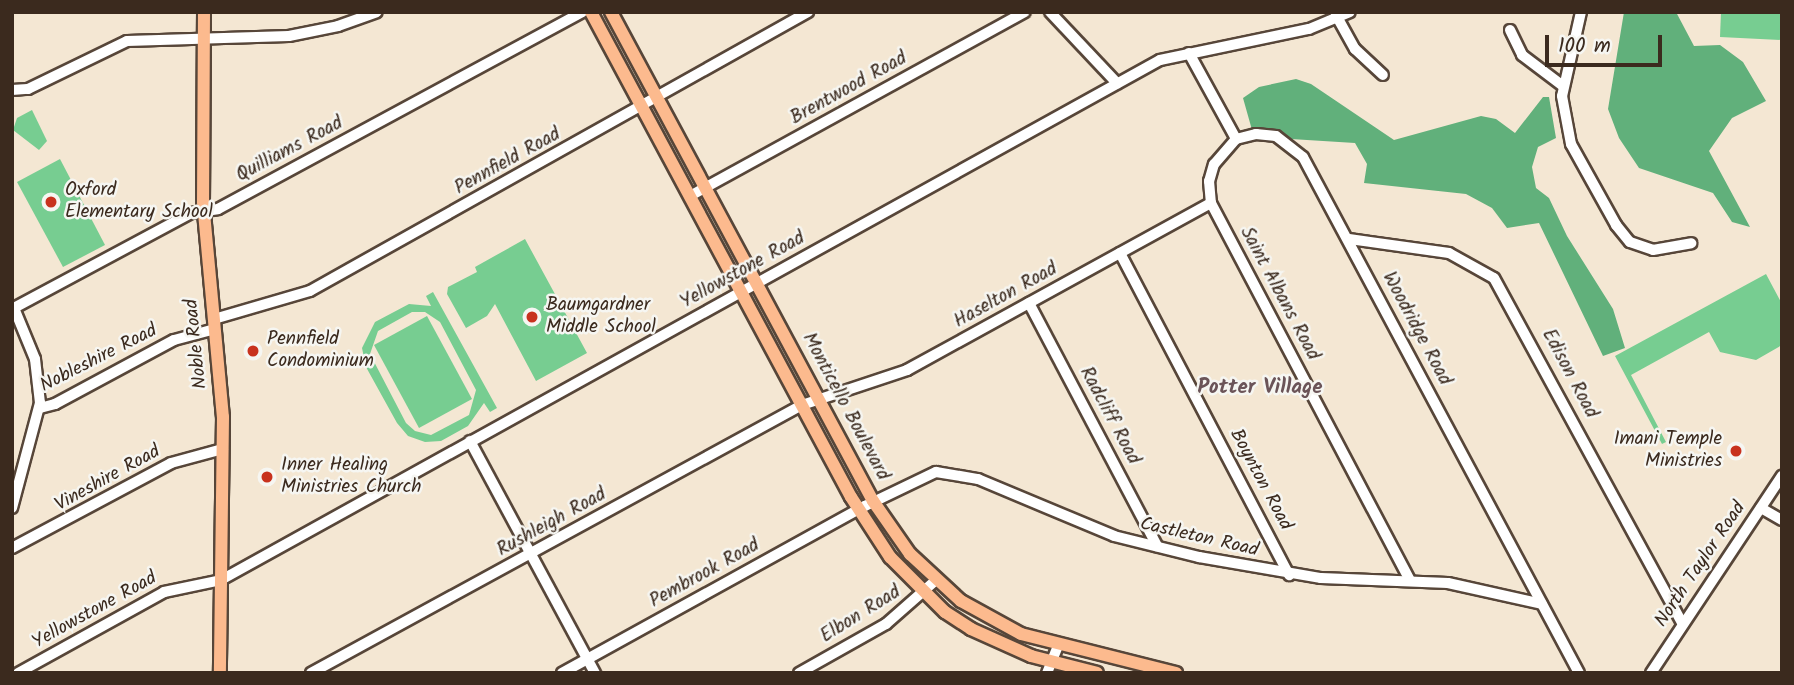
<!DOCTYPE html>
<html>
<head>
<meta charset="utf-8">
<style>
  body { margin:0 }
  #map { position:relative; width:1794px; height:685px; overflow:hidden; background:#f4e7d3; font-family:Kalam,sans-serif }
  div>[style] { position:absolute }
  .green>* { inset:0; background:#77cd91 }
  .forest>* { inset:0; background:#61b07b }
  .roads { filter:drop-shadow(2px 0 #574639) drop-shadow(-2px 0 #574639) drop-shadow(0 2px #574639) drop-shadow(0 -2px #574639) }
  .minor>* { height:10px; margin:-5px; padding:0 5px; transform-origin:5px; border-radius:5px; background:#fff }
  .major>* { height:12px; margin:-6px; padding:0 6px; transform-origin:6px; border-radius:6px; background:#fcba8e }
  .dots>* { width:19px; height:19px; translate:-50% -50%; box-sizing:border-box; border:4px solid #f6f6f2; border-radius:50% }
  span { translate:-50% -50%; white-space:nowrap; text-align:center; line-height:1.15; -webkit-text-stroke:5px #f6f6f2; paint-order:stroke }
  .street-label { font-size:19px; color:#3b2a1e }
  .poi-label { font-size:19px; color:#3b2a1e }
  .left { translate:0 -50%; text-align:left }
  .right { translate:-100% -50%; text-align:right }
  .neighbourhood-label { font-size:21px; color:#6b5458; font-weight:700 }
  .frame { position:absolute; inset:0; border:14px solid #3b2a1e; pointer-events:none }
  .scale { position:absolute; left:1545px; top:35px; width:117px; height:32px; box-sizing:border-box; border:4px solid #3b2a1e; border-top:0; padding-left:9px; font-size:21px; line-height:24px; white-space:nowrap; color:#3b2a1e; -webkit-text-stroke:5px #f6f6f2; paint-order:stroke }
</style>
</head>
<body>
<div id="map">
  <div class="green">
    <div style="clip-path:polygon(1721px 12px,1782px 12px,1782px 40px,1720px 37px)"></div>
    <div style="clip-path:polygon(32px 110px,47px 141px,39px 150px,13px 130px,17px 118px)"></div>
    <div style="clip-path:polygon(60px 159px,105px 245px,63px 267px,17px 182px)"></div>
    <div style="clip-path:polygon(525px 239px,587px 353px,536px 381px,495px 304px,487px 316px,466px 328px,447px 294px,448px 287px,477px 272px,475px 267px)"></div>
    <div style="clip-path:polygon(1766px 274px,1782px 304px,1782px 345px,1756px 360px,1720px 352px,1709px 332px,1631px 375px,1666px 442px,1662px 444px,1615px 356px)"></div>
    <div style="clip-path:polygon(evenodd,433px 292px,497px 408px,490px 412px,484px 403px,468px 426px,441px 441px,425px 442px,408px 436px,397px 423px,366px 367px,362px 348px,375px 322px,409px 304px,431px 306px,426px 296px,433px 292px,412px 312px,425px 312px,440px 322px,476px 390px,469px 415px,431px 435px,415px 431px,406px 423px,370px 354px,378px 331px,412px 312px)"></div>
    <div style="clip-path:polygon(427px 316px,472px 399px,419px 428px,374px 345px)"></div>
  </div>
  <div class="forest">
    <div style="clip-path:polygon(1624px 12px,1676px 12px,1694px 46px,1720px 45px,1743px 62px,1766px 101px,1732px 118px,1709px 151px,1750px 227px,1732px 222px,1713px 193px,1639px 168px,1619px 138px,1608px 109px)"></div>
    <div style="clip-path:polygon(1296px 79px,1311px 84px,1394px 140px,1481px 116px,1496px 119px,1515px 133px,1543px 97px,1549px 97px,1556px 138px,1538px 147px,1532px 167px,1536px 188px,1549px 198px,1567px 236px,1613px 309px,1625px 348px,1603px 356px,1539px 223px,1507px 228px,1492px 208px,1466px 194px,1364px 183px,1367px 164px,1355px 143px,1291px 139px,1277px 131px,1252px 130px,1243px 98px,1259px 87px)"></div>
  </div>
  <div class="roads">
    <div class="minor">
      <div style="left:1050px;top:12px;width:98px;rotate:46.7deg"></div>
      <div style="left:1581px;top:12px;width:86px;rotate:102.7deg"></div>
      <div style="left:1562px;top:96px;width:49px;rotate:79.4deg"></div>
      <div style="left:1571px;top:144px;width:93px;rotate:60.9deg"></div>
      <div style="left:1616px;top:225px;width:22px;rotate:51deg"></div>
      <div style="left:1630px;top:242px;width:24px;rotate:19deg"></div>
      <div style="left:1653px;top:250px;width:39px;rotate:-10deg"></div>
      <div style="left:1336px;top:15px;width:39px;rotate:61deg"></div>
      <div style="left:1355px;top:49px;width:38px;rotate:43deg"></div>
      <div style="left:1510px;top:30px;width:28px;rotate:64deg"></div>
      <div style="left:1522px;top:55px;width:51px;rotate:37.1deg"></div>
      <div style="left:1189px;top:53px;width:98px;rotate:61.3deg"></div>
      <div style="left:1236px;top:139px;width:21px;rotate:-14deg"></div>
      <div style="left:1256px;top:134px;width:20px;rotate:6deg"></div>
      <div style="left:1276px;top:136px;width:34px;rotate:38deg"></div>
      <div style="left:1303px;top:157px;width:585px;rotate:61.86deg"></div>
      <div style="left:12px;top:90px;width:16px;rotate:-4deg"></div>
      <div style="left:28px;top:89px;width:110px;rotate:-25.9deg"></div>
      <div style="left:127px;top:41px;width:162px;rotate:-1.8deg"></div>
      <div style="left:289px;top:36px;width:50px;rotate:-11.5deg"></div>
      <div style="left:338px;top:26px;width:41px;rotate:-19.7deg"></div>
      <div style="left:1236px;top:139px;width:33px;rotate:131deg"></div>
      <div style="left:1214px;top:164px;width:18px;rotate:106deg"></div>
      <div style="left:1209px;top:181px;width:22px;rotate:85deg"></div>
      <div style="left:1211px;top:203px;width:425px;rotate:62.2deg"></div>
      <div style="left:690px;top:196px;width:382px;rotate:-28.8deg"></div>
      <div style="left:1349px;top:239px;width:101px;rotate:8deg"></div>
      <div style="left:1449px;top:253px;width:51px;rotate:29.1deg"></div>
      <div style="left:1494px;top:278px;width:394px;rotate:61.4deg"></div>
      <div style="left:1120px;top:253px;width:364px;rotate:62.3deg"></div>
      <div style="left:1029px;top:303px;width:275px;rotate:62.2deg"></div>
      <div style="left:12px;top:309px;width:203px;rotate:-28.2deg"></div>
      <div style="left:191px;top:213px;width:27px;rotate:-8deg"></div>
      <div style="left:218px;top:209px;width:414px;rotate:-28.4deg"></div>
      <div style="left:214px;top:319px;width:100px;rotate:-16.3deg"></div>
      <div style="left:310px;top:291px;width:571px;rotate:-29.26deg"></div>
      <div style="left:40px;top:408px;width:16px;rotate:-15deg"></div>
      <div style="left:55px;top:404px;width:135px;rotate:-28.3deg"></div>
      <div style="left:174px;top:340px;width:42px;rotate:-15deg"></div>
      <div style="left:470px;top:441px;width:264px;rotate:61.7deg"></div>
      <div style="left:12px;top:508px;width:109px;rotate:-75.1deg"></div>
      <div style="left:40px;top:403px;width:44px;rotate:-96.5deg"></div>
      <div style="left:35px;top:359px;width:55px;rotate:-112.4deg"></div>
      <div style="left:1761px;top:508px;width:24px;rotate:30deg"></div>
      <div style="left:12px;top:548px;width:180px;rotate:-28.1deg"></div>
      <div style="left:171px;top:463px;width:54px;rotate:-15.1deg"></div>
      <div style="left:18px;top:673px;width:167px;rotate:-29deg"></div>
      <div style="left:164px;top:592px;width:58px;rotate:-11.9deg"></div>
      <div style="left:221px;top:580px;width:1073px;rotate:-28.98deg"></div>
      <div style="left:1160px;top:60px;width:152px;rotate:-11.8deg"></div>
      <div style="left:1309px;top:29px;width:44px;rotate:-22.5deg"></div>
      <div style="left:311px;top:673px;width:559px;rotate:-28.63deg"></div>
      <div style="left:802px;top:405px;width:111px;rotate:-18.4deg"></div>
      <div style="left:907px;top:370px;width:347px;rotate:-28.8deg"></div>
      <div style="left:562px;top:673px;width:346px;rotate:-28.9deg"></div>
      <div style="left:865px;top:506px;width:79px;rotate:-25.6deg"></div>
      <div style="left:936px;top:472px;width:43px;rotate:9.5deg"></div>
      <div style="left:978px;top:479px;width:147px;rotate:22.7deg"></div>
      <div style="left:1114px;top:536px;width:88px;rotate:13.9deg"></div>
      <div style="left:1199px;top:557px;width:124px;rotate:9.8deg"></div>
      <div style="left:1321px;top:578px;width:127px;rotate:2.3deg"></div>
      <div style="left:1448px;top:583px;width:96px;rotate:12.6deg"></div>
      <div style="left:799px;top:673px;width:100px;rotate:-29.4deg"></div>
      <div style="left:886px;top:624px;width:67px;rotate:-41.3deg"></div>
      <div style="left:1047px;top:673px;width:29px;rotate:-68deg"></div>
      <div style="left:1651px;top:673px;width:237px;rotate:-56.4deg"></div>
    </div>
    <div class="major">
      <div style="left:204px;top:12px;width:190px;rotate:90.3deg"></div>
      <div style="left:203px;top:202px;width:216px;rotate:84.7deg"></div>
      <div style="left:223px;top:417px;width:256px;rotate:90.7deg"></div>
      <div style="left:591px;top:12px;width:550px;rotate:61.81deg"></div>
      <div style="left:851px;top:497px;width:72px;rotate:57deg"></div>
      <div style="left:890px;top:557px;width:78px;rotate:45deg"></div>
      <div style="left:945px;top:612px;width:31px;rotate:33deg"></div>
      <div style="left:971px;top:629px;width:66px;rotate:24.2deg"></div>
      <div style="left:1031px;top:656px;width:68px;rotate:14.4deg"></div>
      <div style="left:611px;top:12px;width:555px;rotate:61.82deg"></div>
      <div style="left:873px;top:501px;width:65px;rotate:55.1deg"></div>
      <div style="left:910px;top:554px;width:69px;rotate:42.7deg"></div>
      <div style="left:961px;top:601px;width:68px;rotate:28.8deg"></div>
      <div style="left:1021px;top:634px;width:160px;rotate:14.1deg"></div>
    </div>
  </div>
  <div class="dots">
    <div style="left:51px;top:202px;background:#c8321e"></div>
    <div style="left:532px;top:317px;background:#c8321e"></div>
    <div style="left:253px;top:351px;background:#c8321e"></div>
    <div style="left:1736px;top:451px;background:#c8321e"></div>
    <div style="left:267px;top:477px;background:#c8321e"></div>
  </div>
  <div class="street-label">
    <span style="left:849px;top:89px;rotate:-29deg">Brentwood Road</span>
    <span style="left:290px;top:150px;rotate:-28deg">Quilliams Road</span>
    <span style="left:508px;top:162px;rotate:-29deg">Pennfield Road</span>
    <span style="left:743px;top:271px;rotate:-29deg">Yellowstone Road</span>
    <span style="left:1279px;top:294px;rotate:62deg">Saint Albans Road</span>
    <span style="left:1006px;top:296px;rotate:-29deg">Haselton Road</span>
    <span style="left:1416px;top:329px;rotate:62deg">Woodridge Road</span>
    <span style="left:197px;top:344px;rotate:-96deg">Noble Road</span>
    <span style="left:99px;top:359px;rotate:-27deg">Nobleshire Road</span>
    <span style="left:1569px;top:374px;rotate:62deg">Edison Road</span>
    <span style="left:845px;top:407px;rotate:62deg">Monticello Boulevard</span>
    <span style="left:1109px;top:416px;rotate:62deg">Radcliff Road</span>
    <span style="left:108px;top:479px;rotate:-29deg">Vineshire Road</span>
    <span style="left:1260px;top:480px;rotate:62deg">Boynton Road</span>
    <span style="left:552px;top:523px;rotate:-29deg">Rushleigh Road</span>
    <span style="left:1199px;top:538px;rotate:13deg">Castleton Road</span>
    <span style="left:1701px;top:565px;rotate:-56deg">North Taylor Road</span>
    <span style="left:705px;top:574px;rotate:-29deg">Pembrook Road</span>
    <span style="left:95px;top:611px;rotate:-29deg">Yellowstone Road</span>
    <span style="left:861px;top:615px;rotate:-32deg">Elbon Road</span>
  </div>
  <div class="poi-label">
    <span class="left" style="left:65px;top:202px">Oxford<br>Elementary School</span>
    <span class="left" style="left:546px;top:317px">Baumgardner<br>Middle School</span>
    <span class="left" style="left:267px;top:351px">Pennfield<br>Condominium</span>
    <span class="right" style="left:1722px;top:451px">Imani Temple<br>Ministries</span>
    <span class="left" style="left:281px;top:477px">Inner Healing<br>Ministries Church</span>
  </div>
  <div class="neighbourhood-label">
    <span style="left:1260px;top:388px">Potter Village</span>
  </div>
  <div class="frame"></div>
  <div class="scale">100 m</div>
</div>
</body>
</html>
